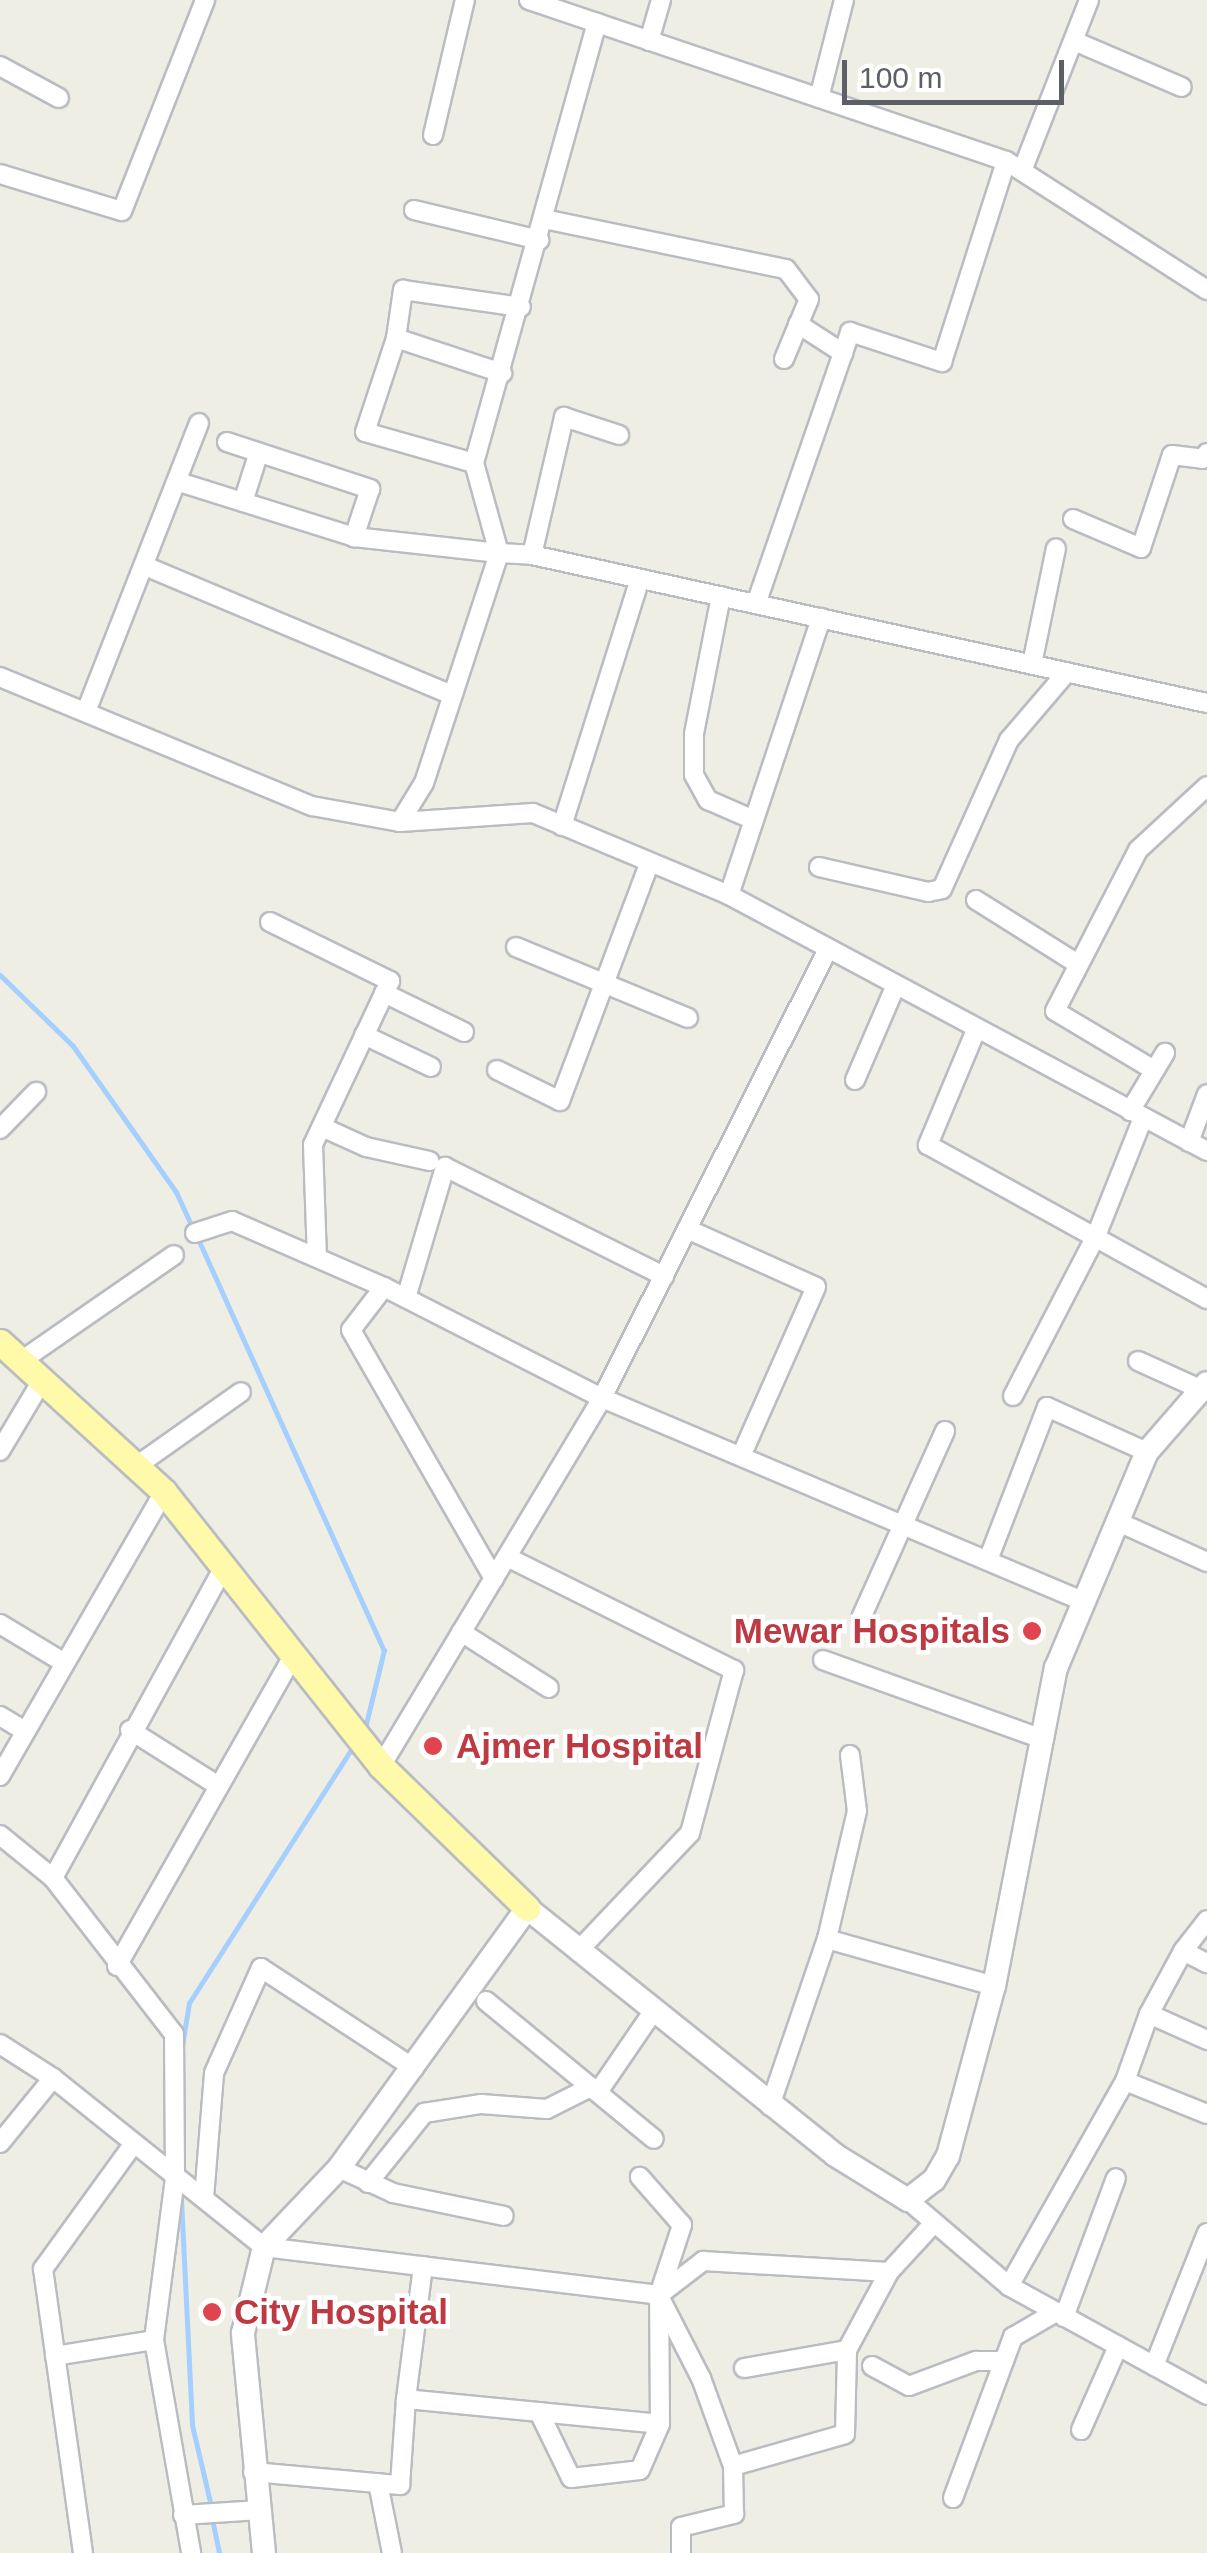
<!DOCTYPE html>
<html>
<head>
<meta charset="utf-8">
<style>
  body { margin:0 }
  #map { position:relative; width:1207px; height:2553px; overflow:hidden; background:#efeee4; font-family:Arial,sans-serif }
  div>[style] { position:absolute }
  .stream>* { height:5px; margin:-2.5px; padding:0 2.5px; transform-origin:2.5px; border-radius:2.5px; background:#a5cfff }
  .roads { filter:drop-shadow(2px 0 #b9bcc1) drop-shadow(-2px 0 #b9bcc1) drop-shadow(0 2px #b9bcc1) drop-shadow(0 -2px #b9bcc1) }
  .street>* { height:18px; margin:-9px; padding:0 9px; transform-origin:9px; border-radius:9px; background:#fff }
  .secondary>* { height:22px; margin:-11px; padding:0 11px; transform-origin:11px; border-radius:11px; background:#fff }
  .primary>* { height:25px; margin:-12.5px; padding:0 12.5px; transform-origin:12.5px; border-radius:12.5px; background:#fff9aa }
  .dots>* { width:28px; height:28px; translate:-50% -50%; box-sizing:border-box; border:5px solid #fff; border-radius:50% }
  span { translate:-50% -50%; white-space:nowrap; text-align:center; line-height:1.15; -webkit-text-stroke:9px #fff; paint-order:stroke }
  .health-label { font-size:35px; color:#be3a42; font-weight:700 }
  .right { translate:-100% -50%; text-align:right }
  .left { translate:0 -50%; text-align:left }
  .scale { position:absolute; left:842px; top:60px; width:222px; height:45px; box-sizing:border-box; border:5px solid #5c5f65; border-top:0; padding-left:12px; font-size:30px; line-height:35px; white-space:nowrap; color:#5c5f65; -webkit-text-stroke:8px #fff; paint-order:stroke }
</style>
</head>
<body>
<div id="map">
  <div class="stream">
    <div style="left:0;top:975px;width:102px;rotate:44.2deg"></div>
    <div style="left:73px;top:1046px;width:179px;rotate:54.8deg"></div>
    <div style="left:176px;top:1192px;width:41px;rotate:65.3deg"></div>
    <div style="left:198px;top:1239px;width:451px;rotate:65.7deg"></div>
    <div style="left:384px;top:1650px;width:76px;rotate:103.7deg"></div>
    <div style="left:182px;top:2046px;width:44px;rotate:-80.8deg"></div>
    <div style="left:189px;top:2003px;width:303px;rotate:-57.4deg"></div>
    <div style="left:181px;top:2199px;width:226px;rotate:87.2deg"></div>
    <div style="left:192px;top:2425px;width:83px;rotate:76.8deg"></div>
    <div style="left:213px;top:2524px;width:30px;rotate:78deg"></div>
  </div>
  <div class="roads">
    <div class="street">
      <div style="left:529px;top:0;width:503px;rotate:18.65deg"></div>
      <div style="left:1006px;top:161px;width:239px;rotate:32.7deg"></div>
      <div style="left:649px;top:41px;width:43px;rotate:-73.7deg"></div>
      <div style="left:1074px;top:41px;width:117px;rotate:23.1deg"></div>
      <div style="left:0;top:66px;width:67px;rotate:28.5deg"></div>
      <div style="left:819px;top:98px;width:101px;rotate:-75.7deg"></div>
      <div style="left:433px;top:135px;width:139px;rotate:-76.7deg"></div>
      <div style="left:1022px;top:171px;width:184px;rotate:-68.6deg"></div>
      <div style="left:0;top:174px;width:127px;rotate:16.9deg"></div>
      <div style="left:122px;top:211px;width:227px;rotate:-68.5deg"></div>
      <div style="left:414px;top:210px;width:129px;rotate:13.5deg"></div>
      <div style="left:544px;top:219px;width:247px;rotate:11.7deg"></div>
      <div style="left:786px;top:269px;width:38px;rotate:53deg"></div>
      <div style="left:809px;top:299px;width:65px;rotate:112.6deg"></div>
      <div style="left:798px;top:324px;width:54px;rotate:32.8deg"></div>
      <div style="left:396px;top:338px;width:112px;rotate:18.3deg"></div>
      <div style="left:227px;top:442px;width:151px;rotate:18.2deg"></div>
      <div style="left:370px;top:489px;width:51px;rotate:108.4deg"></div>
      <div style="left:474px;top:463px;width:457px;rotate:-74.4deg"></div>
      <div style="left:179px;top:482px;width:183px;rotate:17.4deg"></div>
      <div style="left:354px;top:537px;width:146px;rotate:6.3deg"></div>
      <div style="left:499px;top:553px;width:93px;rotate:-105.5deg"></div>
      <div style="left:474px;top:463px;width:113px;rotate:-164.1deg"></div>
      <div style="left:365px;top:432px;width:99px;rotate:-71.7deg"></div>
      <div style="left:396px;top:338px;width:49px;rotate:-81.7deg"></div>
      <div style="left:403px;top:290px;width:119px;rotate:8.2deg"></div>
      <div style="left:243px;top:502px;width:52px;rotate:-72.3deg"></div>
      <div style="left:1073px;top:519px;width:74px;rotate:23.1deg"></div>
      <div style="left:1141px;top:548px;width:98px;rotate:-71.6deg"></div>
      <div style="left:1172px;top:455px;width:31px;rotate:7deg"></div>
      <div style="left:1203px;top:459px;width:7px;rotate:-56deg"></div>
      <div style="left:532px;top:555px;width:142px;rotate:-76.9deg"></div>
      <div style="left:564px;top:417px;width:58px;rotate:18.1deg"></div>
      <div style="left:145px;top:566px;width:333px;rotate:22.8deg"></div>
      <div style="left:721px;top:596px;width:141px;rotate:101.1deg"></div>
      <div style="left:694px;top:734px;width:41px;rotate:90deg"></div>
      <div style="left:694px;top:775px;width:29px;rotate:61deg"></div>
      <div style="left:708px;top:800px;width:50px;rotate:23.5deg"></div>
      <div style="left:756px;top:604px;width:288px;rotate:-70.9deg"></div>
      <div style="left:850px;top:332px;width:97px;rotate:18.1deg"></div>
      <div style="left:942px;top:362px;width:211px;rotate:-72.3deg"></div>
      <div style="left:1032px;top:664px;width:118px;rotate:-78.3deg"></div>
      <div style="left:0;top:677px;width:338px;rotate:22.5deg"></div>
      <div style="left:312px;top:806px;width:89px;rotate:10.3deg"></div>
      <div style="left:400px;top:822px;width:46px;rotate:-58.4deg"></div>
      <div style="left:424px;top:783px;width:242px;rotate:-71.9deg"></div>
      <div style="left:499px;top:553px;width:33px;rotate:3deg"></div>
      <div style="left:532px;top:555px;width:691px;rotate:12.37deg"></div>
      <div style="left:87px;top:709px;width:307px;rotate:-68.6deg"></div>
      <div style="left:400px;top:822px;width:133px;rotate:-3.9deg"></div>
      <div style="left:533px;top:813px;width:212px;rotate:22.7deg"></div>
      <div style="left:729px;top:895px;width:542px;rotate:28.17deg"></div>
      <div style="left:562px;top:826px;width:259px;rotate:-72.5deg"></div>
      <div style="left:819px;top:867px;width:112px;rotate:12.9deg"></div>
      <div style="left:928px;top:892px;width:14px;rotate:-12deg"></div>
      <div style="left:942px;top:889px;width:163px;rotate:-65.8deg"></div>
      <div style="left:1009px;top:740px;width:89px;rotate:-49.5deg"></div>
      <div style="left:729px;top:895px;width:292px;rotate:-71.6deg"></div>
      <div style="left:976px;top:900px;width:120px;rotate:32.1deg"></div>
      <div style="left:270px;top:922px;width:134px;rotate:26.2deg"></div>
      <div style="left:390px;top:981px;width:181px;rotate:115.2deg"></div>
      <div style="left:313px;top:1145px;width:112px;rotate:88deg"></div>
      <div style="left:516px;top:947px;width:186px;rotate:22.4deg"></div>
      <div style="left:384px;top:993px;width:89px;rotate:26deg"></div>
      <div style="left:976px;top:1030px;width:125px;rotate:112.7deg"></div>
      <div style="left:928px;top:1145px;width:319px;rotate:28.9deg"></div>
      <div style="left:364px;top:1035px;width:74px;rotate:25.5deg"></div>
      <div style="left:497px;top:1070px;width:70px;rotate:26.2deg"></div>
      <div style="left:560px;top:1101px;width:253px;rotate:-69.4deg"></div>
      <div style="left:1154px;top:1070px;width:115px;rotate:-149.2deg"></div>
      <div style="left:1055px;top:1011px;width:181px;rotate:-62.7deg"></div>
      <div style="left:1138px;top:850px;width:94px;rotate:-42.8deg"></div>
      <div style="left:855px;top:1080px;width:101px;rotate:-66.7deg"></div>
      <div style="left:1130px;top:1111px;width:68px;rotate:-58.9deg"></div>
      <div style="left:322px;top:1127px;width:48px;rotate:24.4deg"></div>
      <div style="left:366px;top:1147px;width:65px;rotate:12.5deg"></div>
      <div style="left:0;top:1129px;width:52px;rotate:-45.8deg"></div>
      <div style="left:1189px;top:1142px;width:51px;rotate:-69.4deg"></div>
      <div style="left:687px;top:1229px;width:141px;rotate:24.2deg"></div>
      <div style="left:816px;top:1287px;width:185px;rotate:113.9deg"></div>
      <div style="left:195px;top:1233px;width:39px;rotate:-18deg"></div>
      <div style="left:232px;top:1221px;width:166px;rotate:23.5deg"></div>
      <div style="left:384px;top:1287px;width:245px;rotate:27deg"></div>
      <div style="left:602px;top:1398px;width:519px;rotate:22.91deg"></div>
      <div style="left:384px;top:1287px;width:54px;rotate:127.5deg"></div>
      <div style="left:351px;top:1330px;width:287px;rotate:60.1deg"></div>
      <div style="left:406px;top:1298px;width:137px;rotate:-73.4deg"></div>
      <div style="left:445px;top:1167px;width:245px;rotate:26.5deg"></div>
      <div style="left:21px;top:1361px;width:186px;rotate:-34.7deg"></div>
      <div style="left:1138px;top:1361px;width:68px;rotate:24.3deg"></div>
      <div style="left:1013px;top:1396px;width:180px;rotate:-62.6deg"></div>
      <div style="left:1096px;top:1236px;width:127px;rotate:-68.3deg"></div>
      <div style="left:0;top:1451px;width:84px;rotate:-59.2deg"></div>
      <div style="left:138px;top:1465px;width:126px;rotate:-35.3deg"></div>
      <div style="left:1116px;top:1521px;width:100px;rotate:24.3deg"></div>
      <div style="left:507px;top:1557px;width:254px;rotate:26.5deg"></div>
      <div style="left:734px;top:1670px;width:169px;rotate:105.1deg"></div>
      <div style="left:690px;top:1833px;width:163px;rotate:133.5deg"></div>
      <div style="left:988px;top:1560px;width:164px;rotate:-68.9deg"></div>
      <div style="left:1047px;top:1407px;width:110px;rotate:24.2deg"></div>
      <div style="left:861px;top:1618px;width:205px;rotate:-65.8deg"></div>
      <div style="left:0;top:1624px;width:74px;rotate:31.1deg"></div>
      <div style="left:461px;top:1632px;width:104px;rotate:32.5deg"></div>
      <div style="left:823px;top:1660px;width:231px;rotate:19.8deg"></div>
      <div style="left:0;top:1716px;width:29px;rotate:31deg"></div>
      <div style="left:130px;top:1730px;width:103px;rotate:32.3deg"></div>
      <div style="left:850px;top:1755px;width:56px;rotate:82.9deg"></div>
      <div style="left:857px;top:1811px;width:131px;rotate:103.2deg"></div>
      <div style="left:827px;top:1939px;width:173px;rotate:15.7deg"></div>
      <div style="left:381px;top:1766px;width:429px;rotate:-59deg"></div>
      <div style="left:602px;top:1398px;width:500px;rotate:-63.28deg"></div>
      <div style="left:0;top:1776px;width:328px;rotate:-60deg"></div>
      <div style="left:0;top:1835px;width:68px;rotate:39.1deg"></div>
      <div style="left:53px;top:1878px;width:197px;rotate:52.2deg"></div>
      <div style="left:174px;top:2034px;width:144px;rotate:89.6deg"></div>
      <div style="left:175px;top:2178px;width:163px;rotate:97.4deg"></div>
      <div style="left:154px;top:2340px;width:216px;rotate:80.1deg"></div>
      <div style="left:53px;top:1878px;width:355px;rotate:-61.2deg"></div>
      <div style="left:1183px;top:1951px;width:27px;rotate:27deg"></div>
      <div style="left:117px;top:1966px;width:354px;rotate:-60.4deg"></div>
      <div style="left:486px;top:2001px;width:217px;rotate:39.4deg"></div>
      <div style="left:1149px;top:2014px;width:64px;rotate:24.1deg"></div>
      <div style="left:0;top:2044px;width:63px;rotate:32.7deg"></div>
      <div style="left:53px;top:2078px;width:270px;rotate:38.7deg"></div>
      <div style="left:264px;top:2247px;width:398px;rotate:6.9deg"></div>
      <div style="left:659px;top:2295px;width:56px;rotate:-37.7deg"></div>
      <div style="left:703px;top:2261px;width:186px;rotate:3.4deg"></div>
      <div style="left:1125px;top:2081px;width:88px;rotate:21.9deg"></div>
      <div style="left:598px;top:2092px;width:96px;rotate:-55.6deg"></div>
      <div style="left:770px;top:2106px;width:176px;rotate:-71.2deg"></div>
      <div style="left:0;top:2143px;width:84px;rotate:-50.8deg"></div>
      <div style="left:339px;top:2168px;width:60px;rotate:24.8deg"></div>
      <div style="left:393px;top:2193px;width:113px;rotate:11.7deg"></div>
      <div style="left:368px;top:2183px;width:90px;rotate:-51.3deg"></div>
      <div style="left:424px;top:2113px;width:58px;rotate:-9deg"></div>
      <div style="left:481px;top:2104px;width:66px;rotate:4.3deg"></div>
      <div style="left:547px;top:2109px;width:49px;rotate:-26.6deg"></div>
      <div style="left:204px;top:2198px;width:125px;rotate:-85.4deg"></div>
      <div style="left:214px;top:2073px;width:115px;rotate:-65.9deg"></div>
      <div style="left:261px;top:1968px;width:183px;rotate:33.2deg"></div>
      <div style="left:908px;top:2200px;width:133px;rotate:40.4deg"></div>
      <div style="left:1009px;top:2286px;width:226px;rotate:28.8deg"></div>
      <div style="left:1009px;top:2286px;width:236px;rotate:-60.5deg"></div>
      <div style="left:1125px;top:2081px;width:71px;rotate:-70.3deg"></div>
      <div style="left:1149px;top:2014px;width:72px;rotate:-61.6deg"></div>
      <div style="left:1183px;top:1951px;width:39px;rotate:-52deg"></div>
      <div style="left:661px;top:2300px;width:88px;rotate:62.9deg"></div>
      <div style="left:701px;top:2378px;width:94px;rotate:70deg"></div>
      <div style="left:733px;top:2466px;width:116px;rotate:-15.9deg"></div>
      <div style="left:845px;top:2434px;width:84px;rotate:-88.6deg"></div>
      <div style="left:847px;top:2350px;width:89px;rotate:-61.7deg"></div>
      <div style="left:889px;top:2272px;width:65px;rotate:-47.5deg"></div>
      <div style="left:1064px;top:2317px;width:148px;rotate:-69.5deg"></div>
      <div style="left:55px;top:2356px;width:100px;rotate:-9.2deg"></div>
      <div style="left:872px;top:2366px;width:42px;rotate:28.4deg"></div>
      <div style="left:909px;top:2386px;width:72px;rotate:-20.5deg"></div>
      <div style="left:976px;top:2361px;width:28px"></div>
      <div style="left:1154px;top:2366px;width:143px;rotate:-68.3deg"></div>
      <div style="left:744px;top:2368px;width:105px;rotate:-9.9deg"></div>
      <div style="left:406px;top:2399px;width:134px;rotate:-82.7deg"></div>
      <div style="left:539px;top:2412px;width:73px;rotate:64.1deg"></div>
      <div style="left:571px;top:2478px;width:69px;rotate:-6.6deg"></div>
      <div style="left:640px;top:2470px;width:50px;rotate:-66.5deg"></div>
      <div style="left:1081px;top:2430px;width:92px;rotate:-66.2deg"></div>
      <div style="left:253px;top:2472px;width:148px;rotate:5.1deg"></div>
      <div style="left:400px;top:2485px;width:86px;rotate:-86deg"></div>
      <div style="left:406px;top:2399px;width:255px;rotate:5.6deg"></div>
      <div style="left:660px;top:2424px;width:129px;rotate:-90.4deg"></div>
      <div style="left:659px;top:2295px;width:74px;rotate:-71.8deg"></div>
      <div style="left:682px;top:2225px;width:64px;rotate:-131.2deg"></div>
      <div style="left:378px;top:2483px;width:71px;rotate:78.7deg"></div>
      <div style="left:953px;top:2498px;width:172px;rotate:-69.6deg"></div>
      <div style="left:1013px;top:2337px;width:50px;rotate:-30.2deg"></div>
      <div style="left:183px;top:2515px;width:77px;rotate:-3.7deg"></div>
      <div style="left:83px;top:2553px;width:287px;rotate:-98deg"></div>
      <div style="left:43px;top:2269px;width:152px;rotate:-54.1deg"></div>
      <div style="left:681px;top:2553px;width:26px;rotate:-90deg"></div>
      <div style="left:681px;top:2527px;width:55px;rotate:-13.8deg"></div>
      <div style="left:734px;top:2514px;width:48px;rotate:-91.2deg"></div>
    </div>
    <div class="secondary">
      <div style="left:264px;top:2553px;width:221px;rotate:-95.5deg"></div>
      <div style="left:243px;top:2333px;width:89px;rotate:-76.3deg"></div>
      <div style="left:264px;top:2247px;width:109px;rotate:-46.5deg"></div>
      <div style="left:339px;top:2168px;width:321px;rotate:-54.1deg"></div>
      <div style="left:527px;top:1908px;width:395px;rotate:38.7deg"></div>
      <div style="left:835px;top:2155px;width:86px;rotate:31.7deg"></div>
      <div style="left:908px;top:2200px;width:33px;rotate:-38deg"></div>
      <div style="left:934px;top:2180px;width:28px;rotate:-60deg"></div>
      <div style="left:948px;top:2156px;width:176px;rotate:-74.9deg"></div>
      <div style="left:994px;top:1986px;width:324px;rotate:-79deg"></div>
      <div style="left:1056px;top:1668px;width:234px;rotate:-67.2deg"></div>
      <div style="left:1147px;top:1452px;width:91px;rotate:-49deg"></div>
    </div>
    <div class="primary">
      <div style="left:0;top:1342px;width:222px;rotate:42.4deg"></div>
      <div style="left:164px;top:1492px;width:350px;rotate:51.6deg"></div>
      <div style="left:381px;top:1766px;width:204px;rotate:44.2deg"></div>
    </div>
  </div>
  <div class="dots">
    <div style="left:1032px;top:1631px;background:#e0444e"></div>
    <div style="left:433px;top:1746px;background:#e0444e"></div>
    <div style="left:212px;top:2312px;background:#e0444e"></div>
  </div>
  <div class="health-label">
    <span class="right" style="left:1010px;top:1631px">Mewar Hospitals</span>
    <span class="left" style="left:456px;top:1746px">Ajmer Hospital</span>
    <span class="left" style="left:234px;top:2312px">City Hospital</span>
  </div>
  <div class="scale">100 m</div>
</div>
</body>
</html>
